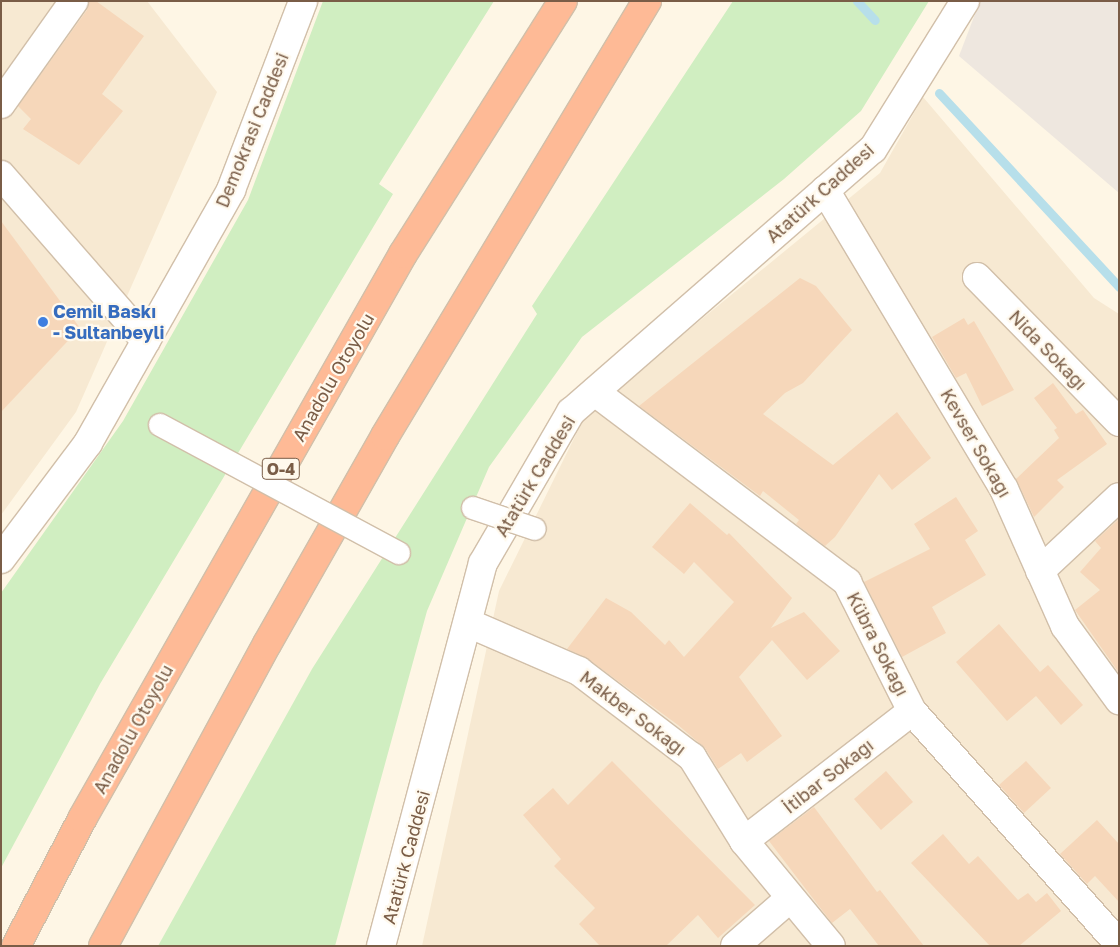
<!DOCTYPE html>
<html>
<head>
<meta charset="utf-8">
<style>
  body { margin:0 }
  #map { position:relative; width:1120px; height:947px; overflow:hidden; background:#fef6e5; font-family:"Golos Text",sans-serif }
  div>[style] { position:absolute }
  .residential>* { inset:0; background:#f7e9d2 }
  .industrial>* { inset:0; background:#eee7df }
  .green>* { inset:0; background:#d0eec1 }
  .stream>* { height:9px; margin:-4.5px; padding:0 4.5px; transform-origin:4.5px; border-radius:4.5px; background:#b7dfea }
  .building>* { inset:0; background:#f6d7ba }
  .roads { filter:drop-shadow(1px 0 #d1bfa9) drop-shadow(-1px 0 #d1bfa9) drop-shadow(0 1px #d1bfa9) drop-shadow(0 -1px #d1bfa9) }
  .minor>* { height:28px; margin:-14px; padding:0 14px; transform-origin:14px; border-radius:14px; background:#fff }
  .tertiary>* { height:28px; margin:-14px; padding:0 14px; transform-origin:14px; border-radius:14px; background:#fff }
  .motorway>* { height:28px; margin:-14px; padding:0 14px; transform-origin:14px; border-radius:14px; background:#feba96 }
  .bridges { filter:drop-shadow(1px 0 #d1bfa9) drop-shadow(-1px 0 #d1bfa9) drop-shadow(0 1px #d1bfa9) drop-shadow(0 -1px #d1bfa9) }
  .pedestrian-bridge>* { height:22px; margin:-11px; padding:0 11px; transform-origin:11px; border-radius:11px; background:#fff }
  .dots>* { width:14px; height:14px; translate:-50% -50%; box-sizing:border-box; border:2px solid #fff9ed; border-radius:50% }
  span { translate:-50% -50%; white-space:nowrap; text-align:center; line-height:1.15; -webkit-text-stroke:4.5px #fff9ed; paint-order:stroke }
  .shield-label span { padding:1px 4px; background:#fff9ed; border:1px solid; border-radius:4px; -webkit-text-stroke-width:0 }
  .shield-label { font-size:16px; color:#7a5d47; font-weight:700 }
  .street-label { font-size:18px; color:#7a5d47 }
  .shop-label { font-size:18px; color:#366cbe; font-weight:700 }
  .left { translate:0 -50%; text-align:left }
  .frame { position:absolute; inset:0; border:2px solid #7a5d47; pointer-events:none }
</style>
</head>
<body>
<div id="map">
  <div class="residential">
    <div style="clip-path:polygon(1px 1px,147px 1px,217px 92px,76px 412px,1px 515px)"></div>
    <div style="clip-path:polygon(923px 97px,1094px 298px,1119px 314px,1119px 946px,422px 946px,499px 591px,586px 414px,880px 173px)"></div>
  </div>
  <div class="industrial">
    <div style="clip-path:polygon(980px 1px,1119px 1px,1119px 193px,959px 56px)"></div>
  </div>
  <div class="green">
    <div style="clip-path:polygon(323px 1px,494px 1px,379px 184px,393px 194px,100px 684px,1px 868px,1px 593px,123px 421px,248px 200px)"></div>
    <div style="clip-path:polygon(733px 1px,929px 1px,861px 111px,784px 179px,582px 337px,489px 467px,427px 611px,335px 946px,158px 946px,312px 669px,537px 314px,532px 306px)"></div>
  </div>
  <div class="stream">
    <div style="left:857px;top:1px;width:26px;rotate:47deg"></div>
    <div style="left:939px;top:93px;width:265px;rotate:47.1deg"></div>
  </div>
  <div class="building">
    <div style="clip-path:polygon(89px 1px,96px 1px,144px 36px,102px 94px,123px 111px,79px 165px,23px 129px,31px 119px,18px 106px,87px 10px)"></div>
    <div style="clip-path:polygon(1px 221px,80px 328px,1px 412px)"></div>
    <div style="clip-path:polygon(800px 278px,816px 286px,852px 330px,803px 383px,785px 393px,763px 414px,833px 465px,897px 412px,931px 458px,892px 490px,879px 474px,835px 537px,825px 546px,796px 524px,799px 520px,763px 491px,760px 496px,639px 406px)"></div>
    <div style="clip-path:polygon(964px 318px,968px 325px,974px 321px,1014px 390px,982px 406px,966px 373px,956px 378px,932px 337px)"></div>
    <div style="clip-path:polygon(1053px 383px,1076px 414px,1083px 410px,1107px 444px,1057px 480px,1064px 487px,1034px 517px,1016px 479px,1059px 438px,1054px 430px,1057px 428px,1034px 398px)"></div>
    <div style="clip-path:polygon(956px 497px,978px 531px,965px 540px,986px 575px,932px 607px,946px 633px,902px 657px,864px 582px,930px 549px,914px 524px)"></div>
    <div style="clip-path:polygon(690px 503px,727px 535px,729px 533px,792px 598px,771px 628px,804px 612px,840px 651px,807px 680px,772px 640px,739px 677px,782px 736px,747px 762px,741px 753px,718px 769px,705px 748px,678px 725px,588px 659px,567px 649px,606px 598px,631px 612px,665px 645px,669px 640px,684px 657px,734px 602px,694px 562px,684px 574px,652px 547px)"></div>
    <div style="clip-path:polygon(1119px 519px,1119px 673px,1075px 610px,1100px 590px,1080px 572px,1101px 548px,1095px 541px)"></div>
    <div style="clip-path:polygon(999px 624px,1040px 672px,1048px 665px,1083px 705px,1061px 725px,1036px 696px,1007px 721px,956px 662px)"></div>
    <div style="clip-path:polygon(612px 761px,755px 905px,718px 938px,698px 915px,666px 946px,600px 946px,579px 924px,595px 908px,554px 866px,561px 859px,523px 815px,553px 788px,568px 805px)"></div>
    <div style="clip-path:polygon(1026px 761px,1051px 788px,1024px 813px,999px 785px)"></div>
    <div style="clip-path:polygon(886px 771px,913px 802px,881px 830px,854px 799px)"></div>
    <div style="clip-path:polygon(814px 807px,877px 892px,880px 890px,924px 946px,879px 946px,850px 909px,832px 923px,808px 892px,769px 841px)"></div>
    <div style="clip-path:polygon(1097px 820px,1119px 844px,1119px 902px,1095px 876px,1087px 884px,1060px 854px)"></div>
    <div style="clip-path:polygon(943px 834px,969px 864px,978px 856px,1018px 900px,1028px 893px,1036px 902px,1047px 893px,1061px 911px,1019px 946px,990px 946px,911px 863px)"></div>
  </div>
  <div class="roads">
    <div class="minor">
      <div style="left:1px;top:104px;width:126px;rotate:-54.7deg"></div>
      <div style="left:1px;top:175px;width:220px;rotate:48.9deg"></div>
      <div style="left:825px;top:190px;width:348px;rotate:59.1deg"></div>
      <div style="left:1004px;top:489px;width:150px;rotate:66deg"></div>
      <div style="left:1065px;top:626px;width:92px;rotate:53.9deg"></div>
      <div style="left:977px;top:277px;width:203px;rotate:45.6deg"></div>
      <div style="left:595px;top:392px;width:316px;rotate:37deg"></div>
      <div style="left:847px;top:582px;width:144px;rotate:63.3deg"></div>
      <div style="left:912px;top:711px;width:312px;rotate:48.4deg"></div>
      <div style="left:1040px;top:571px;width:108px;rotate:-43.1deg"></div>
      <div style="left:468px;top:623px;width:121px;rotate:23.4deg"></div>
      <div style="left:579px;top:671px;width:142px;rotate:37.3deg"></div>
      <div style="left:692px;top:757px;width:99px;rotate:58.2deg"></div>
      <div style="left:744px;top:841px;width:136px;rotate:50.4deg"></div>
      <div style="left:744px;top:841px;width:212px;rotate:-37.7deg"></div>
      <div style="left:735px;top:946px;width:72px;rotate:-41deg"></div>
    </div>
    <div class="tertiary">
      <div style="left:1px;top:559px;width:145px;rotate:-53.1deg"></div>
      <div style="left:88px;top:443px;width:291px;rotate:-60.5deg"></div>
      <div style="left:231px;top:190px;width:202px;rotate:-69.1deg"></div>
      <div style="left:381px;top:946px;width:396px;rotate:-75.1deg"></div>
      <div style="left:483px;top:563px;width:175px;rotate:-59.8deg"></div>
      <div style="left:571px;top:412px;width:400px;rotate:-41.1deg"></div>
      <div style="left:873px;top:149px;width:174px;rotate:-58.1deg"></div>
    </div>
    <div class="motorway">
      <div style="left:16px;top:946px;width:143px;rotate:-62.5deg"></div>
      <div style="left:82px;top:819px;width:650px;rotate:-60.4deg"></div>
      <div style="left:403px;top:254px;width:299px;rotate:-57.7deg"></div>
      <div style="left:103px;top:946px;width:344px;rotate:-61.5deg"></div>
      <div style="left:267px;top:644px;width:239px;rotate:-60.4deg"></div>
      <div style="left:385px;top:436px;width:508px;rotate:-58.94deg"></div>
    </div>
  </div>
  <div class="bridges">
    <div class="pedestrian-bridge">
      <div style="left:160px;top:425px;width:271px;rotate:28.2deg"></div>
      <div style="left:473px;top:508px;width:65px;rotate:18.7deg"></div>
    </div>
  </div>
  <div class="dots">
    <div style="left:43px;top:322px;background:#3f7fe0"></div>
  </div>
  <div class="shield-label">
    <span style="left:281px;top:469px">O-4</span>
  </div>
  <div class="street-label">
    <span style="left:252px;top:130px;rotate:-68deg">Demokrasi Caddesi</span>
    <span style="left:820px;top:193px;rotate:-42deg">Atatürk Caddesi</span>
    <span style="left:1048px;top:350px;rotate:46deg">Nida Sokağı</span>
    <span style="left:333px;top:377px;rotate:-60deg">Anadolu Otoyolu</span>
    <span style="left:976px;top:443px;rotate:60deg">Kevser Sokağı</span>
    <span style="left:535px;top:476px;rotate:-59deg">Atatürk Caddesi</span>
    <span style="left:878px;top:644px;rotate:63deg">Kübra Sokağı</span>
    <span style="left:633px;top:713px;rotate:37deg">Makber Sokağı</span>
    <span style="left:133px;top:729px;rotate:-61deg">Anadolu Otoyolu</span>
    <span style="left:828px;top:776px;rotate:-38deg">İtibar Sokağı</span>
    <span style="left:406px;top:857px;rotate:-75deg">Atatürk Caddesi</span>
  </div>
  <div class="shop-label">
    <span class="left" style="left:53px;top:322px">Cemil Baskı<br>- Sultanbeyli</span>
  </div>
  <div class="frame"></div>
</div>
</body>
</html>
